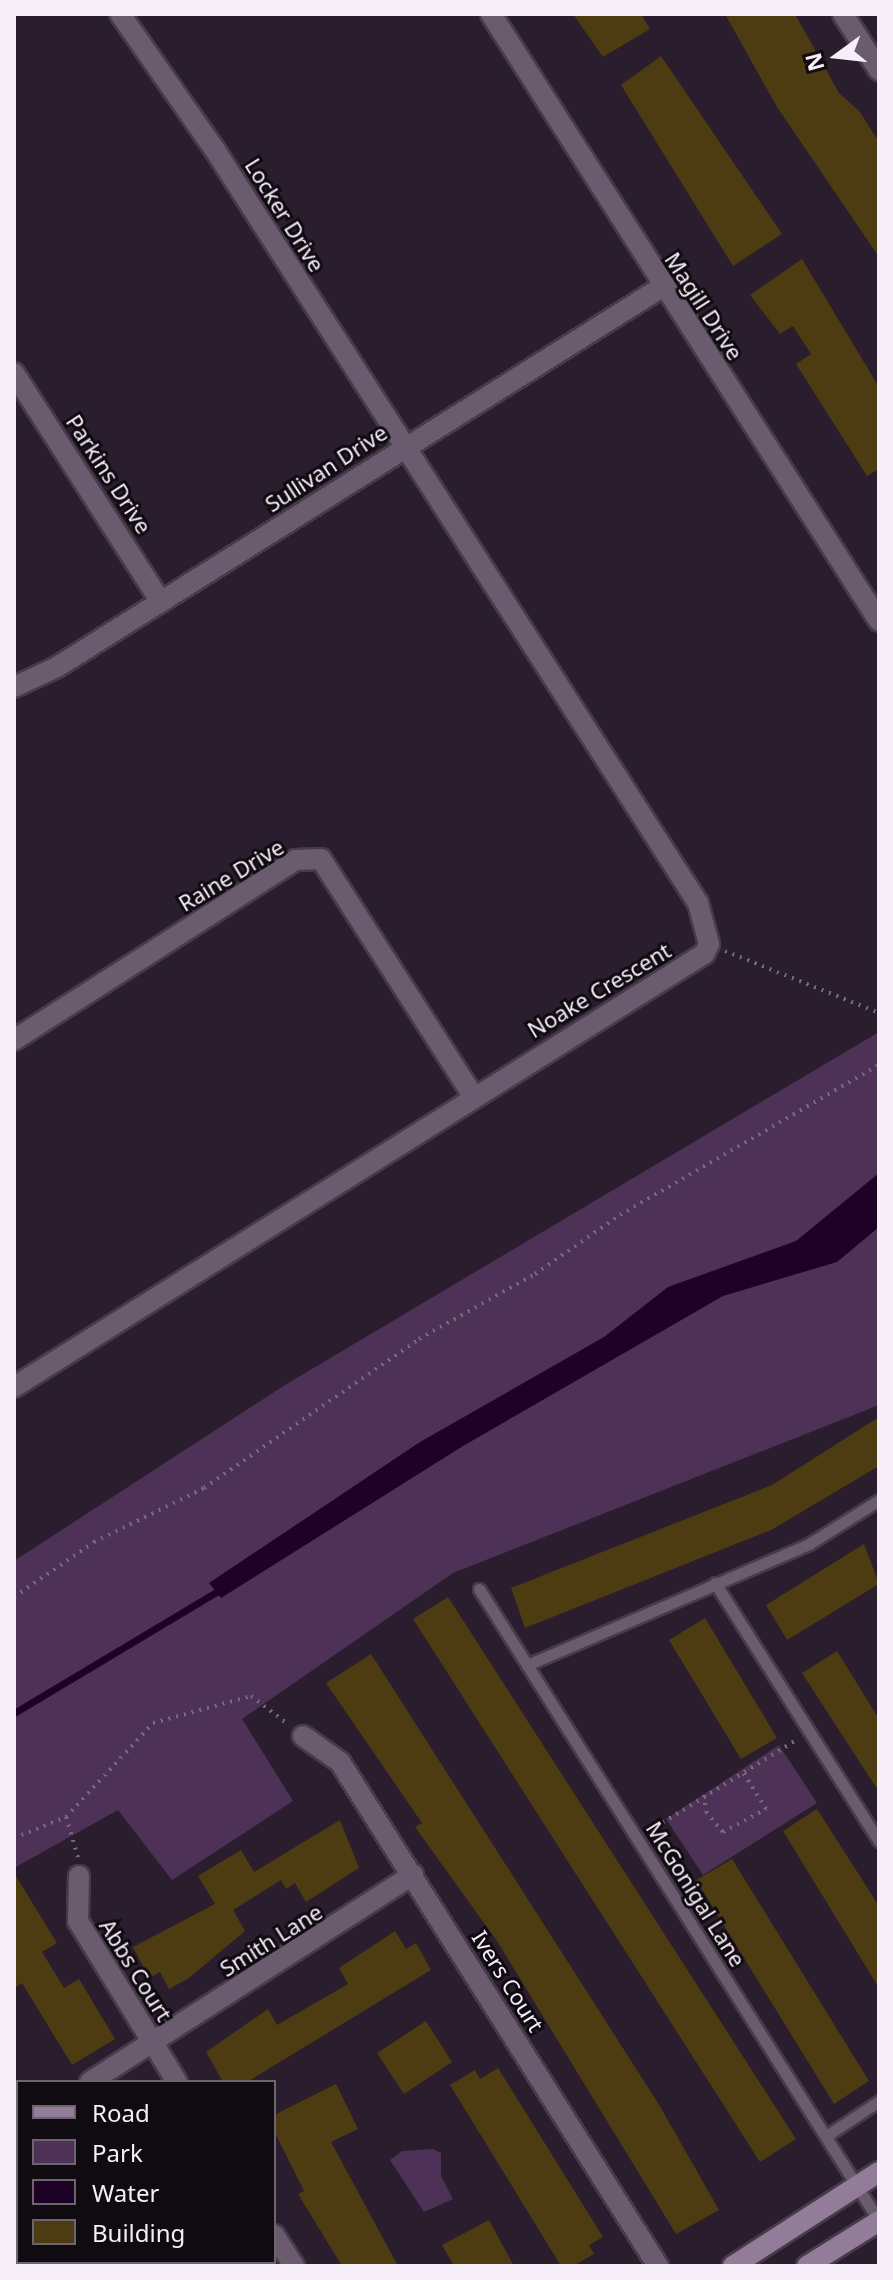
<!DOCTYPE html>
<html>
<head>
<meta charset="utf-8">
<style>
  body { margin:0 }
  #map { position:relative; width:893px; height:2280px; overflow:hidden; background:#2a1e2e; font-family:"Noto Sans",sans-serif }
  div>[style] { position:absolute }
  .green>* { inset:0; background:#4e3156 }
  .water>* { inset:0; background:#1e0226 }
  .stream>* { height:7px; margin:-3.5px; padding:0 3.5px; transform-origin:3.5px; border-radius:3.5px; background:#1e0226 }
  .building>* { inset:0; background:#4d3b11 }
  .path>* { height:4px; margin-top:-2px; transform-origin:0; background:repeating-linear-gradient(90deg,#776c7a 0 2px,transparent 0 8px) }
  .roads { filter:drop-shadow(2px 0 #473b4a) drop-shadow(-2px 0 #473b4a) drop-shadow(0 2px #473b4a) drop-shadow(0 -2px #473b4a) }
  .service>* { height:11px; margin:-5.5px; padding:0 5.5px; transform-origin:5.5px; border-radius:5.5px; background:#6a5b6f }
  .minor>* { height:20px; margin:-10px; padding:0 10px; transform-origin:10px; border-radius:10px; background:#6a5b6f }
  .tertiary>* { height:20px; margin:-10px; padding:0 10px; transform-origin:10px; border-radius:10px; background:#6a5b6f }
  .secondary>* { height:20px; margin:-10px; padding:0 10px; transform-origin:10px; border-radius:10px; background:#937b9a }
  span { translate:-50% -50%; white-space:nowrap; text-align:center; line-height:1.15; -webkit-text-stroke:6px #100a11; paint-order:stroke }
  .street-label { font-size:22px; color:#f6eef9 }
  .frame { position:absolute; inset:0; border:16px solid #f6eef9; pointer-events:none }
  .legend { position:absolute; left:16px; top:2080px; width:260px; height:184px; box-sizing:border-box; background:#100a11; border:2px solid #6c656e; margin:0; padding:10px 14px; list-style:none; font-size:24px; color:#f6eef9 }
  .legend li { display:flex; align-items:center; gap:16px; height:40px }
  .legend b { width:40px; border:2px solid #6c656e }
  .north { position:absolute; left:797px; top:16px; width:80px; height:80px; -webkit-text-stroke:6px #100a11; paint-order:stroke; rotate:255deg; font-size:22px; font-weight:700; line-height:32px; text-align:center; color:#f6eef9 }
  .north::after { content:''; display:block; margin:auto; width:28px; height:36px; background:#f6eef9; clip-path:polygon(50% 0,100% 100%,50% 72%,0 100%) }
</style>
</head>
<body>
<div id="map">
  <div class="green">
    <div style="clip-path:polygon(879px 1032px,879px 1405px,453px 1573px,242px 1719px,293px 1801px,172px 1880px,118px 1810px,14px 1868px,14px 1561px,285px 1385px)"></div>
    <div style="clip-path:polygon(779px 1745px,817px 1803px,703px 1875px,666px 1819px)"></div>
    <div style="clip-path:polygon(433px 2149px,441px 2153px,441px 2176px,453px 2199px,424px 2212px,390px 2160px,402px 2151px)"></div>
  </div>
  <div class="water">
    <div style="clip-path:polygon(879px 1173px,879px 1227px,837px 1262px,723px 1296px,463px 1446px,221px 1598px,209px 1583px,420px 1442px,604px 1337px,668px 1287px,796px 1241px)"></div>
  </div>
  <div class="stream">
    <div style="left:14px;top:1713px;width:241px;rotate:-30.9deg"></div>
  </div>
  <div class="building">
    <div style="clip-path:polygon(573px 14px,641px 14px,650px 29px,603px 57px)"></div>
    <div style="clip-path:polygon(725px 14px,795px 14px,839px 93px,860px 112px,879px 142px,879px 257px,777px 107px)"></div>
    <div style="clip-path:polygon(661px 56px,782px 234px,733px 266px,621px 85px)"></div>
    <div style="clip-path:polygon(802px 259px,879px 387px,879px 469px,867px 476px,796px 364px,811px 354px,793px 326px,780px 334px,750px 295px)"></div>
    <div style="clip-path:polygon(879px 1417px,879px 1466px,771px 1530px,525px 1628px,511px 1588px,772px 1485px)"></div>
    <div style="clip-path:polygon(864px 1544px,879px 1584px,787px 1640px,766px 1605px)"></div>
    <div style="clip-path:polygon(448px 1597px,796px 2139px,760px 2162px,413px 1619px)"></div>
    <div style="clip-path:polygon(705px 1618px,777px 1738px,741px 1759px,669px 1640px)"></div>
    <div style="clip-path:polygon(837px 1651px,879px 1719px,879px 1792px,802px 1673px)"></div>
    <div style="clip-path:polygon(371px 1654px,658px 2103px,719px 2210px,676px 2234px,497px 1941px,415px 1827px,422px 1823px,326px 1683px)"></div>
    <div style="clip-path:polygon(817px 1809px,879px 1906px,879px 1988px,783px 1831px)"></div>
    <div style="clip-path:polygon(340px 1820px,359px 1868px,306px 1902px,295px 1883px,286px 1889px,281px 1880px,233px 1910px,245px 1931px,189px 1978px,169px 1989px,160px 1972px,149px 1978px,133px 1947px,215px 1904px,198px 1876px,241px 1850px,254px 1872px)"></div>
    <div style="clip-path:polygon(732px 1859px,869px 2081px,834px 2104px,696px 1880px)"></div>
    <div style="clip-path:polygon(14px 1873px,57px 1943px,42px 1952px,64px 1988px,79px 1979px,115px 2039px,72px 2065px,22px 1983px,14px 1988px)"></div>
    <div style="clip-path:polygon(395px 1931px,406px 1949px,416px 1943px,431px 1970px,247px 2082px,223px 2082px,206px 2052px,268px 2009px,277px 2025px,348px 1984px,339px 1968px)"></div>
    <div style="clip-path:polygon(426px 2021px,452px 2062px,404px 2094px,377px 2053px)"></div>
    <div style="clip-path:polygon(498px 2068px,603px 2237px,589px 2245px,594px 2254px,573px 2266px,561px 2266px,450px 2085px,475px 2070px,480px 2079px)"></div>
    <div style="clip-path:polygon(336px 2084px,358px 2129px,331px 2142px,398px 2266px,342px 2266px,298px 2194px,304px 2191px,274px 2131px,274px 2115px)"></div>
    <div style="clip-path:polygon(489px 2220px,514px 2266px,454px 2266px,442px 2245px)"></div>
  </div>
  <div class="path">
    <div style="left:725px;top:951px;width:166px;rotate:21.9deg"></div>
    <div style="left:14px;top:1597px;width:97px;rotate:-34.5deg"></div>
    <div style="left:94px;top:1542px;width:123px;rotate:-26.1deg"></div>
    <div style="left:204px;top:1488px;width:262px;rotate:-34.7deg"></div>
    <div style="left:419px;top:1339px;width:133px;rotate:-29.3deg"></div>
    <div style="left:535px;top:1274px;width:103px;rotate:-34.8deg"></div>
    <div style="left:620px;top:1215px;width:299px;rotate:-30.1deg"></div>
    <div style="left:704px;top:1795px;width:17px;rotate:83deg"></div>
    <div style="left:706px;top:1812px;width:26px;rotate:50deg"></div>
    <div style="left:723px;top:1832px;width:49px;rotate:-28.1deg"></div>
    <div style="left:766px;top:1809px;width:44px;rotate:-121.9deg"></div>
    <div style="left:66px;top:1817px;width:42px;rotate:73.3deg"></div>
    <div style="left:649px;top:1831px;width:175px;rotate:-31.7deg"></div>
    <div style="left:14px;top:1838px;width:56px;rotate:-22deg"></div>
    <div style="left:66px;top:1817px;width:128px;rotate:-47.2deg"></div>
    <div style="left:153px;top:1723px;width:102px;rotate:-15.4deg"></div>
    <div style="left:251px;top:1696px;width:48px;rotate:37.3deg"></div>
  </div>
  <div class="roads">
    <div class="service">
      <div style="left:715px;top:1583px;width:306px;rotate:57.6deg"></div>
      <div style="left:479px;top:1589px;width:748px;rotate:57.67deg"></div>
      <div style="left:527px;top:1665px;width:307px;rotate:-23.2deg"></div>
      <div style="left:809px;top:1544px;width:83px;rotate:-32.2deg"></div>
      <div style="left:826px;top:2136px;width:64px;rotate:-33.4deg"></div>
    </div>
    <div class="minor">
      <div style="left:843px;top:14px;width:67px;rotate:57.3deg"></div>
      <div style="left:14px;top:373px;width:272px;rotate:57.3deg"></div>
      <div style="left:14px;top:687px;width:47px;rotate:-24.9deg"></div>
      <div style="left:57px;top:667px;width:714px;rotate:-32.13deg"></div>
      <div style="left:14px;top:1040px;width:334px;rotate:-32.6deg"></div>
      <div style="left:295px;top:860px;width:26px;rotate:-2deg"></div>
      <div style="left:321px;top:859px;width:279px;rotate:57.3deg"></div>
      <div style="left:14px;top:1387px;width:815px;rotate:-32.11deg"></div>
      <div style="left:704px;top:954px;width:11px;rotate:-63deg"></div>
      <div style="left:709px;top:944px;width:42px;rotate:-105deg"></div>
      <div style="left:698px;top:903px;width:895px;rotate:-122.68deg"></div>
      <div style="left:215px;top:150px;width:166px;rotate:-124.9deg"></div>
      <div style="left:303px;top:1736px;width:45px;rotate:35.1deg"></div>
      <div style="left:340px;top:1762px;width:596px;rotate:57.75deg"></div>
      <div style="left:79px;top:1876px;width:45px;rotate:91.3deg"></div>
      <div style="left:78px;top:1921px;width:189px;rotate:58.4deg"></div>
      <div style="left:90px;top:2082px;width:384px;rotate:-32.7deg"></div>
      <div style="left:14px;top:2130px;width:4px;rotate:-27deg"></div>
      <div style="left:274px;top:2235px;width:37px;rotate:57deg"></div>
    </div>
    <div class="tertiary">
      <div style="left:491px;top:14px;width:720px;rotate:57.41deg"></div>
    </div>
    <div class="secondary">
      <div style="left:733px;top:2266px;width:174px;rotate:-32.8deg"></div>
      <div style="left:807px;top:2266px;width:85px;rotate:-32deg"></div>
    </div>
  </div>
  <div class="street-label">
    <span style="left:285px;top:215px;rotate:58deg">Locker Drive</span>
    <span style="left:704px;top:306px;rotate:57deg">Magill Drive</span>
    <span style="left:326px;top:468px;rotate:-33deg">Sullivan Drive</span>
    <span style="left:109px;top:474px;rotate:57deg">Parkins Drive</span>
    <span style="left:231px;top:875px;rotate:-31deg">Raine Drive</span>
    <span style="left:599px;top:990px;rotate:-31deg">Noake Crescent</span>
    <span style="left:696px;top:1894px;rotate:58deg">McGonigal Lane</span>
    <span style="left:271px;top:1940px;rotate:-32deg">Smith Lane</span>
    <span style="left:136px;top:1970px;rotate:58deg">Abbs Court</span>
    <span style="left:508px;top:1981px;rotate:58deg">Ivers Court</span>
  </div>
  <div class="frame"></div>
  <ul class="legend">
  <li><b style="height:10px;background:#937b9a"></b>Road</li>
  <li><b style="height:22px;background:#4e3156"></b>Park</li>
  <li><b style="height:22px;background:#1e0226"></b>Water</li>
  <li><b style="height:22px;background:#4d3b11"></b>Building</li>
  </ul>
  <div class="north">N</div>
</div>
</body>
</html>
